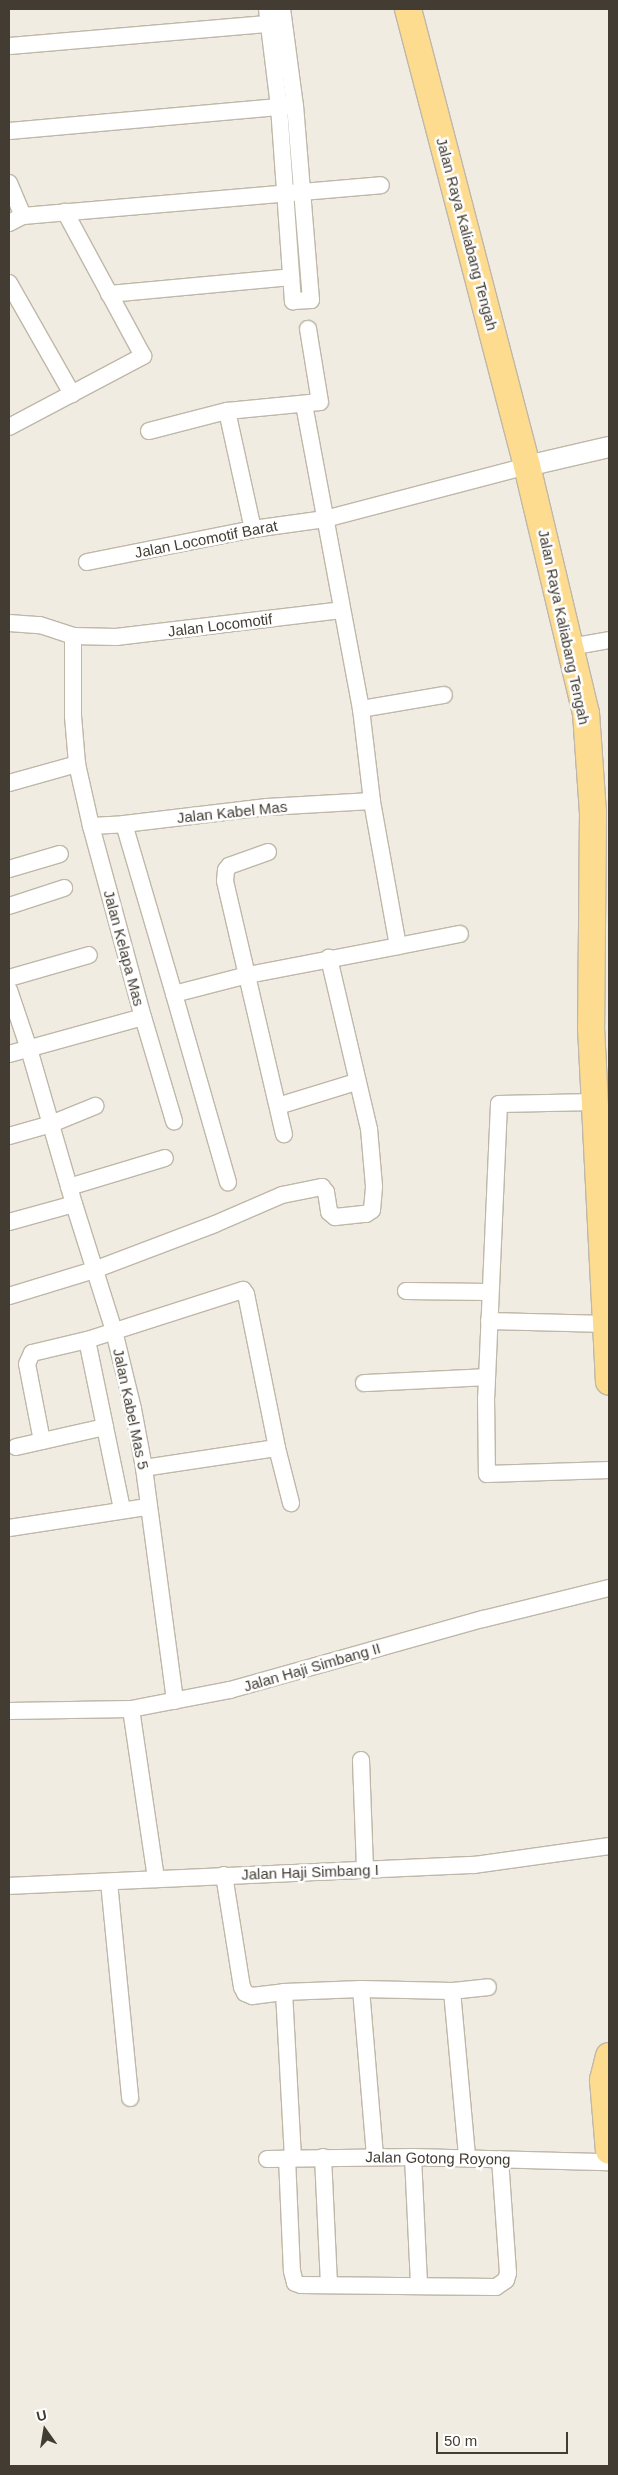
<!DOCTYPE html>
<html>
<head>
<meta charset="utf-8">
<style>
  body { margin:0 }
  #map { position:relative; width:618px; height:2475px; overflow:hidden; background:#f1ece2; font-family:Helvetica,sans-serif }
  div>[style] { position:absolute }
  .roads { filter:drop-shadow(1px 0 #bfb7a8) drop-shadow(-1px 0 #bfb7a8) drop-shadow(0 1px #bfb7a8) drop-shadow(0 -1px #bfb7a8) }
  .minor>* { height:16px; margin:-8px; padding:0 8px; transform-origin:8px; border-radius:8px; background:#fff }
  .tertiary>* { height:20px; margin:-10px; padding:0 10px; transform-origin:10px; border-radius:10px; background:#fff }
  .primary>* { height:26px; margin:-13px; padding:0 13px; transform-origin:13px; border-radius:13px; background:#fddc8f }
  span { translate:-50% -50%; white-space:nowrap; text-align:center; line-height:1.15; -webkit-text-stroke:5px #fff; paint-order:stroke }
  .street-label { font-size:15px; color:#423c33 }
  .frame { position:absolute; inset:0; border:10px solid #423c33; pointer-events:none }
  .north { position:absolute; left:20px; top:2405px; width:50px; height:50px; -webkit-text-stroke:4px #fff; paint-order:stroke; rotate:347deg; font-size:14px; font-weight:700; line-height:20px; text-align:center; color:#423c33 }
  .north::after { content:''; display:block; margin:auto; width:18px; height:22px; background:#423c33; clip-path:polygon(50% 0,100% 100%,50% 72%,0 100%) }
  .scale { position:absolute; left:436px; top:2432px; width:132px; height:22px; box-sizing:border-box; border:2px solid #423c33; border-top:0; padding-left:6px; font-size:15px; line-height:18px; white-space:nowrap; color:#423c33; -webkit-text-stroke:4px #fff; paint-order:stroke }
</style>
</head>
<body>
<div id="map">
  <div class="roads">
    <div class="minor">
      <div style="left:267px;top:9px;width:99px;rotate:83deg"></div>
      <div style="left:279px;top:107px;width:195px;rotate:85.9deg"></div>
      <div style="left:293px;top:301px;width:18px;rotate:-3deg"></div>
      <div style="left:311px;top:300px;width:195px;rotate:-94.7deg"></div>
      <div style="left:295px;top:106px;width:98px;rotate:-97.6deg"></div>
      <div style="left:9px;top:46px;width:271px;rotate:-4.9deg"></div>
      <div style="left:9px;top:131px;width:282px;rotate:-5.1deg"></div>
      <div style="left:9px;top:183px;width:36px;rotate:67deg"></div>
      <div style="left:9px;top:223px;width:16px;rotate:-27deg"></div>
      <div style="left:23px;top:216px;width:359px;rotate:-4.9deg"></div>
      <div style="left:9px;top:283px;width:128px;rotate:60.4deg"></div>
      <div style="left:109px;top:294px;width:183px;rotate:-5.3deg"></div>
      <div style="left:227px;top:411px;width:121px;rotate:77.6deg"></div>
      <div style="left:9px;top:427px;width:152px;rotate:-27.9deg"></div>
      <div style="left:143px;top:356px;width:164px;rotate:-118.4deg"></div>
      <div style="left:149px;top:431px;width:81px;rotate:-14.4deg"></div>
      <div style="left:227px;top:411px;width:93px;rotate:-5.5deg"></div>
      <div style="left:320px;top:402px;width:74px;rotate:-99.3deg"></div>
      <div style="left:87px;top:562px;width:169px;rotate:-11.2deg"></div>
      <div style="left:253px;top:529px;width:73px;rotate:-7.9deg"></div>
      <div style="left:325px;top:519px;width:209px;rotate:-14.7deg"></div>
      <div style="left:9px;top:623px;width:31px;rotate:4deg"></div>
      <div style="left:40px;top:625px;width:35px;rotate:18deg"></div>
      <div style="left:73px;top:636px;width:43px;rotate:1.3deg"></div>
      <div style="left:116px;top:637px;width:227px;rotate:-6.8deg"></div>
      <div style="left:73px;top:636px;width:80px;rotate:90deg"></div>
      <div style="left:73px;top:716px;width:48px;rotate:85.2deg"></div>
      <div style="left:77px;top:764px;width:64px;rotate:77.3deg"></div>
      <div style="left:91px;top:826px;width:198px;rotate:74.8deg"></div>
      <div style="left:143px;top:1017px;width:109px;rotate:73.4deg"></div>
      <div style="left:570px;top:647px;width:40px;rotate:-10deg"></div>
      <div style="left:361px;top:709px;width:84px;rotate:-9.6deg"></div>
      <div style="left:9px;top:783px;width:71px;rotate:-15.6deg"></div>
      <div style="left:124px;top:824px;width:177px;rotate:73.6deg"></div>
      <div style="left:174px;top:994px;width:76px;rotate:-14.4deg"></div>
      <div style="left:248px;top:975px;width:153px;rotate:-10.9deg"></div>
      <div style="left:398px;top:946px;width:147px;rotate:-100.2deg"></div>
      <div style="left:372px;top:801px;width:93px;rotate:-96.8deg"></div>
      <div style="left:361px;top:709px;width:310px;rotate:-100.6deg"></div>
      <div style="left:91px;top:826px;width:33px;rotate:-3deg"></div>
      <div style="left:124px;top:824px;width:144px;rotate:-6.8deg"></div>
      <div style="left:267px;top:807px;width:105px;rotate:-3.3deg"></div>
      <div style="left:268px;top:852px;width:41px;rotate:160.3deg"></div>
      <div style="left:229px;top:866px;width:5px;rotate:127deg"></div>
      <div style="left:226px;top:870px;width:11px;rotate:95deg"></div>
      <div style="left:225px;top:881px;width:260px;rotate:76.9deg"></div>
      <div style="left:9px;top:869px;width:53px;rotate:-16.4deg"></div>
      <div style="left:9px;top:906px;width:58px;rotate:-18.1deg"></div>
      <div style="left:398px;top:946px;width:63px;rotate:-11deg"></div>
      <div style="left:9px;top:978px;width:83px;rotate:-16deg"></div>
      <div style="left:9px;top:990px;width:62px;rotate:71.3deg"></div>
      <div style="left:29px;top:1049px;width:161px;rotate:73.8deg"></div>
      <div style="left:74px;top:1204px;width:133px;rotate:72.5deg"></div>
      <div style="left:114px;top:1331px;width:80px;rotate:76.3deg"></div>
      <div style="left:133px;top:1409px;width:60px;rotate:79.4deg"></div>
      <div style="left:144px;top:1468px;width:235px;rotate:82.4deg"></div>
      <div style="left:174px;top:994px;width:196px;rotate:74deg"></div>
      <div style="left:9px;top:1054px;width:139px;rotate:-15.4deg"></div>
      <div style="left:596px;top:1102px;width:97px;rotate:178.8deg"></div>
      <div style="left:499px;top:1104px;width:293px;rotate:92.5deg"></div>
      <div style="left:486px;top:1397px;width:77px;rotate:89.3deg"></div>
      <div style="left:487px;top:1474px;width:122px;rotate:-1.9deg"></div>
      <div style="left:278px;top:1106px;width:82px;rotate:-17.1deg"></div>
      <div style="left:9px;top:1136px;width:44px;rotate:-15.9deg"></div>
      <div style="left:51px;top:1124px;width:48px;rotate:-22.2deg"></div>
      <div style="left:69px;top:1187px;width:100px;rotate:-16.8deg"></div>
      <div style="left:9px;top:1222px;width:67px;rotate:-15.5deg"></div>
      <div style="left:406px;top:1291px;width:84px;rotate:0.7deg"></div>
      <div style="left:9px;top:1296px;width:89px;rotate:-17deg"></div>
      <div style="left:94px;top:1270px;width:129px;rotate:-20.8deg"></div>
      <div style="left:215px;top:1224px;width:73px;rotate:-23.4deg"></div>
      <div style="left:282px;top:1195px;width:41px;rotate:-11.3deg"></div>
      <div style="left:322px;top:1187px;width:6px;rotate:51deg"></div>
      <div style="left:326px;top:1192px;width:20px;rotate:81deg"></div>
      <div style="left:329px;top:1212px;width:8px;rotate:40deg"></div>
      <div style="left:335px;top:1217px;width:31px;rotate:-6deg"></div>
      <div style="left:366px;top:1214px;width:7px;rotate:-34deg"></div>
      <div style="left:372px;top:1210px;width:24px;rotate:-85deg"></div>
      <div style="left:374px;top:1186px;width:57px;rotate:-95deg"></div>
      <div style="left:369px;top:1129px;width:176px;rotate:-103.2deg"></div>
      <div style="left:489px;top:1321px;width:118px;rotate:1.5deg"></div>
      <div style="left:87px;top:1340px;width:89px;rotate:78.3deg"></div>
      <div style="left:364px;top:1383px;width:122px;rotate:-2.8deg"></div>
      <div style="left:42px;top:1441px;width:78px;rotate:-101deg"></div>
      <div style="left:27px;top:1364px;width:12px;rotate:-66deg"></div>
      <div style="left:32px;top:1353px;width:57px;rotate:-13.3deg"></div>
      <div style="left:87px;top:1340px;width:164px;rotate:-17.8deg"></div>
      <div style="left:243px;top:1290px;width:5px;rotate:53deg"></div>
      <div style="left:246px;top:1294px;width:157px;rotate:78.6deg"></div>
      <div style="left:277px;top:1448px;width:57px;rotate:75.7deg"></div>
      <div style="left:16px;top:1447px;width:91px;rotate:-12.7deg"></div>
      <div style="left:105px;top:1427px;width:84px;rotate:78.3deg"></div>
      <div style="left:144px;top:1468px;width:134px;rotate:-8.6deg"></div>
      <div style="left:9px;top:1528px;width:140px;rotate:-8.7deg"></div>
      <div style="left:131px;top:1709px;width:172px;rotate:81.6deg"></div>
      <div style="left:9px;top:1711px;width:122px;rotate:-0.9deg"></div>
      <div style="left:131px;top:1709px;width:101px;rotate:-10.9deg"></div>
      <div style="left:230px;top:1690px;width:263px;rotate:-15.7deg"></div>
      <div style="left:483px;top:1619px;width:130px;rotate:-13.8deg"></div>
      <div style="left:361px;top:1760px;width:110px;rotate:87.9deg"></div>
      <div style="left:224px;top:1875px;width:113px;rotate:80.9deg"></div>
      <div style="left:242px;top:1987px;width:7px;rotate:63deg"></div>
      <div style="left:245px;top:1993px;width:8px;rotate:23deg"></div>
      <div style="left:252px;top:1996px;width:32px;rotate:-7deg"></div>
      <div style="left:109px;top:1882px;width:217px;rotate:84.4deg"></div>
      <div style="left:9px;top:1886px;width:465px;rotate:-2.6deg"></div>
      <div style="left:474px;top:1865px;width:136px;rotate:-8deg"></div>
      <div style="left:361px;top:1989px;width:168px;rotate:85.2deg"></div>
      <div style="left:452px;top:1991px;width:36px;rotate:-6deg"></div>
      <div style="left:323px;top:2157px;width:128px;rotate:87.3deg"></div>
      <div style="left:413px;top:2157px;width:128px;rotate:87.3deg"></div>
      <div style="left:287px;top:2158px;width:113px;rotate:87.5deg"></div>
      <div style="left:292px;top:2271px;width:12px;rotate:76deg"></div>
      <div style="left:295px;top:2283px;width:6px;rotate:18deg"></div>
      <div style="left:301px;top:2285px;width:195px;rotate:0.6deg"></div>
      <div style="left:496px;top:2287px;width:12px;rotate:-35deg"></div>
      <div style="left:506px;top:2280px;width:7px;rotate:-74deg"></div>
      <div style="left:508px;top:2273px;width:114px;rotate:-94deg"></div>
      <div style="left:293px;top:2158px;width:166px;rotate:-93.1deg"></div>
      <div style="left:284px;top:1992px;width:77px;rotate:-2.2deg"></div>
      <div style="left:361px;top:1989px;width:91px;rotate:1.3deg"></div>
      <div style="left:452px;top:1991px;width:167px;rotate:84.8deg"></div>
      <div style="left:267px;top:2159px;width:146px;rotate:-0.8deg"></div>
      <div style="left:413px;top:2157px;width:196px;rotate:1.5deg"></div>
    </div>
    <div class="tertiary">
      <div style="left:527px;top:466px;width:84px;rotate:-13deg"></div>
    </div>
    <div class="primary">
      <div style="left:408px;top:9px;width:472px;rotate:75.4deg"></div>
      <div style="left:527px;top:466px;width:254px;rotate:76.6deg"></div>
      <div style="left:586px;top:713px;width:99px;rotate:86deg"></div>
      <div style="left:593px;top:812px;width:215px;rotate:90.5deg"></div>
      <div style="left:591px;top:1027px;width:355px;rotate:87.1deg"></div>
      <div style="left:609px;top:2056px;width:25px;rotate:104deg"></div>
      <div style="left:603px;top:2080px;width:71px;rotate:85.2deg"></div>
    </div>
  </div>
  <div class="street-label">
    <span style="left:467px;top:234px;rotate:75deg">Jalan Raya Kaliabang Tengah</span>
    <span style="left:206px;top:539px;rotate:-11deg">Jalan Locomotif Barat</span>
    <span style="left:220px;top:625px;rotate:-7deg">Jalan Locomotif</span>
    <span style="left:564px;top:627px;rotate:78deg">Jalan Raya Kaliabang Tengah</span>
    <span style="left:232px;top:812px;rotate:-6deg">Jalan Kabel Mas</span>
    <span style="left:124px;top:948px;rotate:75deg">Jalan Kelapa Mas</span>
    <span style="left:131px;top:1409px;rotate:78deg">Jalan Kabel Mas 5</span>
    <span style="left:312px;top:1667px;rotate:-16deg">Jalan Haji Simbang II</span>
    <span style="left:310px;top:1872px;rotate:-2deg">Jalan Haji Simbang I</span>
    <span style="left:438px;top:2158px;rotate:1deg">Jalan Gotong Royong</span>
  </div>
  <div class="frame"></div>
  <div class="north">U</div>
  <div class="scale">50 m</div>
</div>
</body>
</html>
